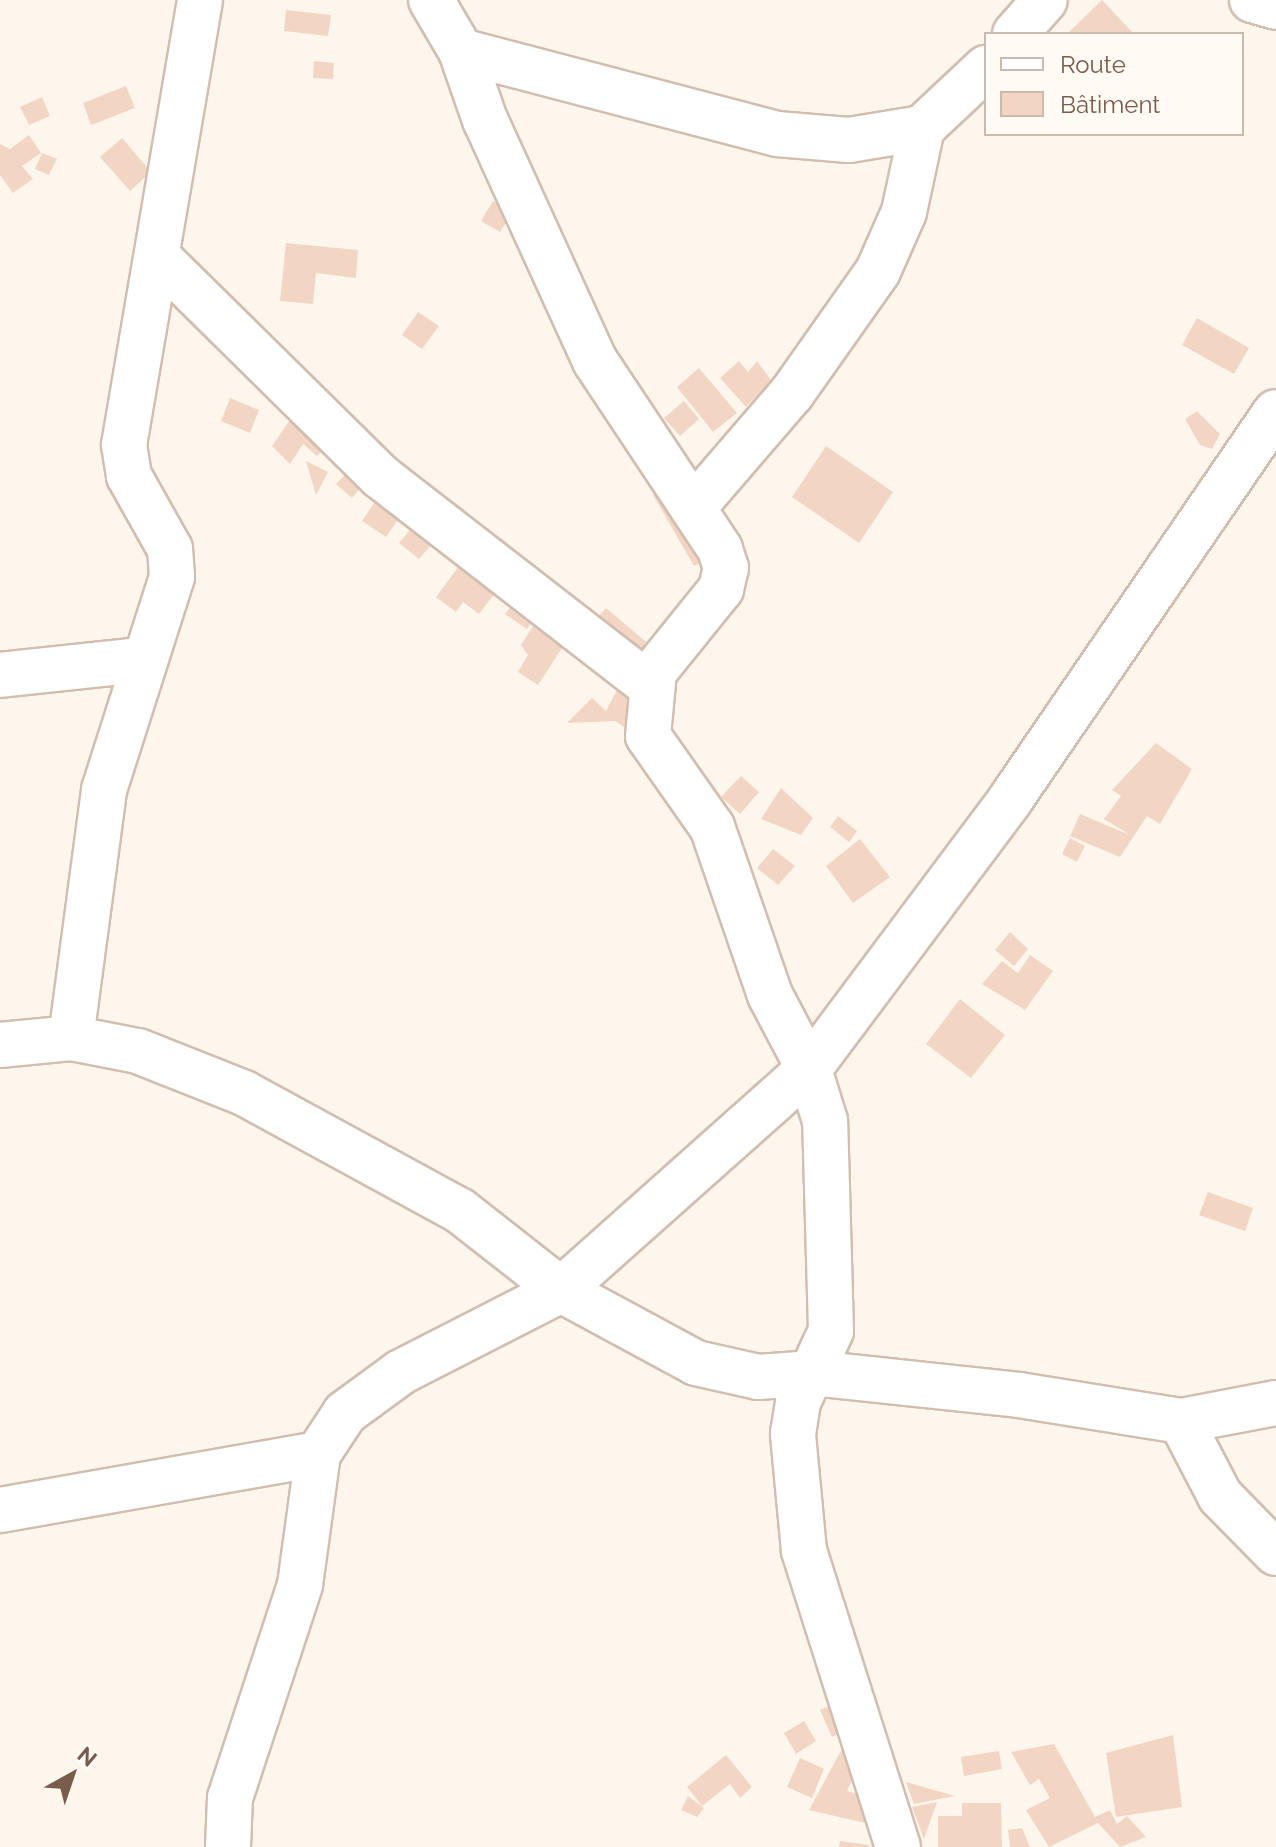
<!DOCTYPE html>
<html>
<head>
<meta charset="utf-8">
<style>
  body { margin:0 }
  #map { position:relative; width:1276px; height:1847px; overflow:hidden; background:#fdf6ec; font-family:Raleway,sans-serif }
  div>[style] { position:absolute }
  .building>* { inset:0; background:#f3d5c3 }
  .roads { filter:drop-shadow(2px 0 #d1beb0) drop-shadow(-2px 0 #d1beb0) drop-shadow(0 2px #d1beb0) drop-shadow(0 -2px #d1beb0) }
  .street>* { height:44px; margin:-22px; padding:0 22px; transform-origin:22px; border-radius:22px; background:#fff }
  span { translate:-50% -50%; white-space:nowrap; text-align:center; line-height:1.15; -webkit-text-stroke:6px #fffaf3; paint-order:stroke }
  .legend { position:absolute; left:984px; top:32px; width:260px; height:104px; box-sizing:border-box; background:#fffaf3; border:2px solid #cabbb1; margin:0; padding:10px 14px; list-style:none; font-size:24px; color:#7a5c4d }
  .legend li { display:flex; align-items:center; gap:16px; height:40px }
  .legend b { width:40px; border:2px solid #cabbb1 }
  .north { position:absolute; left:32px; top:1735px; width:80px; height:80px; -webkit-text-stroke:6px #fffaf3; paint-order:stroke; rotate:40deg; font-size:22px; font-weight:700; line-height:32px; text-align:center; color:#7a5c4d }
  .north::after { content:''; display:block; margin:auto; width:28px; height:36px; background:#7a5c4d; clip-path:polygon(50% 0,100% 100%,50% 72%,0 100%) }
</style>
</head>
<body>
<div id="map">
  <div class="building">
    <div style="clip-path:polygon(1102px 0,1134px 34px,1067px 34px)"></div>
    <div style="clip-path:polygon(286px 10px,331px 15px,328px 36px,284px 31px)"></div>
    <div style="clip-path:polygon(314px 61px,334px 63px,333px 79px,313px 78px)"></div>
    <div style="clip-path:polygon(126px 86px,135px 108px,91px 125px,83px 103px)"></div>
    <div style="clip-path:polygon(42px 97px,50px 116px,29px 125px,20px 107px)"></div>
    <div style="clip-path:polygon(29px 135px,41px 153px,22px 166px,33px 179px,13px 193px,0 175px,0 144px,10px 149px)"></div>
    <div style="clip-path:polygon(122px 138px,151px 172px,130px 191px,100px 157px)"></div>
    <div style="clip-path:polygon(42px 153px,57px 159px,49px 175px,35px 169px)"></div>
    <div style="clip-path:polygon(493px 201px,513px 212px,500px 232px,481px 221px)"></div>
    <div style="clip-path:polygon(286px 243px,358px 250px,356px 278px,316px 273px,313px 304px,280px 301px)"></div>
    <div style="clip-path:polygon(418px 312px,439px 326px,422px 349px,402px 335px)"></div>
    <div style="clip-path:polygon(1197px 318px,1249px 348px,1234px 374px,1182px 345px)"></div>
    <div style="clip-path:polygon(739px 361px,748px 372px,757px 361px,771px 380px,746px 407px,720px 378px)"></div>
    <div style="clip-path:polygon(699px 368px,737px 413px,713px 432px,677px 387px)"></div>
    <div style="clip-path:polygon(230px 398px,259px 410px,250px 433px,221px 421px)"></div>
    <div style="clip-path:polygon(684px 401px,699px 419px,680px 436px,664px 418px)"></div>
    <div style="clip-path:polygon(301px 404px,336px 437px,317px 456px,303px 444px,290px 464px,272px 446px)"></div>
    <div style="clip-path:polygon(1197px 411px,1220px 434px,1212px 449px,1200px 445px,1185px 419px)"></div>
    <div style="clip-path:polygon(826px 446px,893px 492px,859px 543px,792px 497px)"></div>
    <div style="clip-path:polygon(306px 461px,328px 472px,316px 495px)"></div>
    <div style="clip-path:polygon(354px 465px,368px 479px,352px 498px,336px 484px)"></div>
    <div style="clip-path:polygon(672px 485px,714px 556px,694px 566px,653px 495px)"></div>
    <div style="clip-path:polygon(379px 496px,403px 512px,386px 537px,362px 521px)"></div>
    <div style="clip-path:polygon(417px 521px,437px 538px,419px 559px,399px 543px)"></div>
    <div style="clip-path:polygon(467px 555px,499px 588px,479px 614px,463px 602px,456px 612px,436px 597px)"></div>
    <div style="clip-path:polygon(521px 593px,542px 608px,527px 629px,505px 614px)"></div>
    <div style="clip-path:polygon(606px 608px,657px 651px,641px 671px,588px 628px)"></div>
    <div style="clip-path:polygon(542px 612px,573px 631px,538px 685px,518px 672px,528px 655px,521px 645px)"></div>
    <div style="clip-path:polygon(624px 676px,646px 692px,633px 733px,615px 721px,567px 723px,592px 698px,606px 711px)"></div>
    <div style="clip-path:polygon(1156px 743px,1192px 769px,1160px 824px,1147px 816px,1120px 857px,1070px 836px,1080px 814px,1130px 835px,1104px 819px,1121px 796px,1112px 790px)"></div>
    <div style="clip-path:polygon(741px 776px,759px 792px,740px 814px,721px 797px)"></div>
    <div style="clip-path:polygon(781px 788px,813px 818px,801px 835px,761px 819px)"></div>
    <div style="clip-path:polygon(838px 816px,857px 831px,849px 842px,830px 827px)"></div>
    <div style="clip-path:polygon(1070px 838px,1085px 846px,1077px 862px,1062px 854px)"></div>
    <div style="clip-path:polygon(860px 839px,890px 877px,853px 903px,826px 866px)"></div>
    <div style="clip-path:polygon(773px 849px,795px 866px,778px 885px,757px 868px)"></div>
    <div style="clip-path:polygon(1010px 932px,1028px 949px,1014px 966px,995px 950px)"></div>
    <div style="clip-path:polygon(1030px 955px,1053px 971px,1025px 1010px,982px 984px,1002px 961px,1018px 973px)"></div>
    <div style="clip-path:polygon(960px 999px,1005px 1035px,971px 1078px,926px 1044px)"></div>
    <div style="clip-path:polygon(1208px 1192px,1253px 1208px,1245px 1231px,1199px 1215px)"></div>
    <div style="clip-path:polygon(844px 1700px,856px 1726px,832px 1737px,820px 1710px)"></div>
    <div style="clip-path:polygon(804px 1721px,816px 1741px,796px 1754px,784px 1733px)"></div>
    <div style="clip-path:polygon(1173px 1735px,1182px 1807px,1116px 1817px,1106px 1753px)"></div>
    <div style="clip-path:polygon(1054px 1744px,1095px 1817px,1110px 1810px,1117px 1824px,1127px 1816px,1146px 1837px,1120px 1847px,1098px 1823px,1049px 1847px,1026px 1810px,1050px 1798px,1039px 1779px,1030px 1785px,1011px 1752px)"></div>
    <div style="clip-path:polygon(843px 1747px,858px 1767px,847px 1791px,872px 1798px,865px 1823px,809px 1810px)"></div>
    <div style="clip-path:polygon(999px 1751px,1002px 1769px,964px 1776px,961px 1757px)"></div>
    <div style="clip-path:polygon(726px 1755px,752px 1787px,740px 1798px,730px 1784px,702px 1806px,687px 1787px)"></div>
    <div style="clip-path:polygon(800px 1758px,824px 1769px,812px 1798px,787px 1787px)"></div>
    <div style="clip-path:polygon(906px 1782px,955px 1796px,914px 1804px)"></div>
    <div style="clip-path:polygon(688px 1796px,704px 1808px,697px 1817px,681px 1810px)"></div>
    <div style="clip-path:polygon(937px 1802px,924px 1839px,912px 1807px)"></div>
    <div style="clip-path:polygon(962px 1803px,1001px 1803px,1002px 1847px,938px 1847px,938px 1816px,962px 1816px)"></div>
    <div style="clip-path:polygon(1022px 1828px,1030px 1847px,1010px 1847px,1008px 1830px)"></div>
    <div style="clip-path:polygon(840px 1841px,869px 1845px,869px 1847px,839px 1847px)"></div>
  </div>
  <div class="roads">
    <div class="street">
      <div style="left:431px;top:0;width:59px;rotate:59.5deg"></div>
      <div style="left:1252px;top:0;width:25px;rotate:16deg"></div>
      <div style="left:1015px;top:34px;width:45px;rotate:-48.6deg"></div>
      <div style="left:161px;top:260px;width:308px;rotate:44.6deg"></div>
      <div style="left:380px;top:476px;width:344px;rotate:37.8deg"></div>
      <div style="left:693px;top:508px;width:152px;rotate:-49.3deg"></div>
      <div style="left:792px;top:393px;width:149px;rotate:-54.8deg"></div>
      <div style="left:878px;top:271px;width:64px;rotate:-66.2deg"></div>
      <div style="left:904px;top:212px;width:86px;rotate:-77.9deg"></div>
      <div style="left:0;top:675px;width:141px;rotate:-6.1deg"></div>
      <div style="left:71px;top:1038px;width:250px;rotate:-82.4deg"></div>
      <div style="left:104px;top:790px;width:224px;rotate:-72.3deg"></div>
      <div style="left:172px;top:577px;width:28px;rotate:-94deg"></div>
      <div style="left:170px;top:549px;width:84px;rotate:-119.3deg"></div>
      <div style="left:129px;top:476px;width:31px;rotate:-99deg"></div>
      <div style="left:124px;top:445px;width:451px;rotate:-80.3deg"></div>
      <div style="left:0;top:1045px;width:71px;rotate:-5.6deg"></div>
      <div style="left:71px;top:1038px;width:68px;rotate:11deg"></div>
      <div style="left:138px;top:1051px;width:114px;rotate:21.6deg"></div>
      <div style="left:244px;top:1093px;width:245px;rotate:28.6deg"></div>
      <div style="left:459px;top:1210px;width:130px;rotate:38.1deg"></div>
      <div style="left:561px;top:1290px;width:153px;rotate:28.4deg"></div>
      <div style="left:696px;top:1363px;width:64px;rotate:12.7deg"></div>
      <div style="left:758px;top:1377px;width:55px;rotate:-4.2deg"></div>
      <div style="left:813px;top:1373px;width:207px;rotate:6.1deg"></div>
      <div style="left:1019px;top:1395px;width:164px;rotate:9.1deg"></div>
      <div style="left:1181px;top:1421px;width:97px;rotate:-10.7deg"></div>
      <div style="left:1181px;top:1421px;width:85px;rotate:62.5deg"></div>
      <div style="left:1220px;top:1496px;width:80px;rotate:45.5deg"></div>
      <div style="left:0;top:1510px;width:323px;rotate:-10deg"></div>
      <div style="left:228px;top:1847px;width:49px;rotate:-87.7deg"></div>
      <div style="left:230px;top:1798px;width:224px;rotate:-71.8deg"></div>
      <div style="left:300px;top:1585px;width:132px;rotate:-82.2deg"></div>
      <div style="left:318px;top:1454px;width:49px;rotate:-56.6deg"></div>
      <div style="left:345px;top:1413px;width:69px;rotate:-36.2deg"></div>
      <div style="left:401px;top:1372px;width:180px;rotate:-27.1deg"></div>
      <div style="left:561px;top:1290px;width:332px;rotate:-41.7deg"></div>
      <div style="left:809px;top:1069px;width:336px;rotate:-53.2deg"></div>
      <div style="left:1010px;top:800px;width:470px;rotate:-55.6deg"></div>
      <div style="left:898px;top:1847px;width:311px;rotate:-107.6deg"></div>
      <div style="left:804px;top:1551px;width:118px;rotate:-95.4deg"></div>
      <div style="left:793px;top:1434px;width:32px;rotate:-81deg"></div>
      <div style="left:798px;top:1402px;width:78px;rotate:-65.1deg"></div>
      <div style="left:831px;top:1331px;width:210px;rotate:-91.6deg"></div>
      <div style="left:825px;top:1121px;width:54px;rotate:-107.1deg"></div>
      <div style="left:809px;top:1069px;width:84px;rotate:-117.8deg"></div>
      <div style="left:770px;top:995px;width:178px;rotate:-109deg"></div>
      <div style="left:712px;top:827px;width:111px;rotate:-125.1deg"></div>
      <div style="left:648px;top:736px;width:64px;rotate:-84.6deg"></div>
      <div style="left:654px;top:672px;width:107px;rotate:-51.1deg"></div>
      <div style="left:721px;top:589px;width:22px;rotate:-77deg"></div>
      <div style="left:726px;top:568px;width:20px;rotate:-108deg"></div>
      <div style="left:720px;top:549px;width:226px;rotate:-123.6deg"></div>
      <div style="left:595px;top:361px;width:265px;rotate:-114.5deg"></div>
      <div style="left:485px;top:120px;width:73px;rotate:-109.2deg"></div>
      <div style="left:461px;top:51px;width:327px;rotate:14.7deg"></div>
      <div style="left:777px;top:134px;width:72px;rotate:4.8deg"></div>
      <div style="left:849px;top:140px;width:74px;rotate:-9.3deg"></div>
      <div style="left:922px;top:128px;width:88px;rotate:-43.2deg"></div>
    </div>
  </div>
  <ul class="legend">
  <li><b style="height:10px;background:#fff"></b>Route</li>
  <li><b style="height:22px;background:#f3d5c3"></b>Bâtiment</li>
  </ul>
  <div class="north">N</div>
</div>
</body>
</html>
